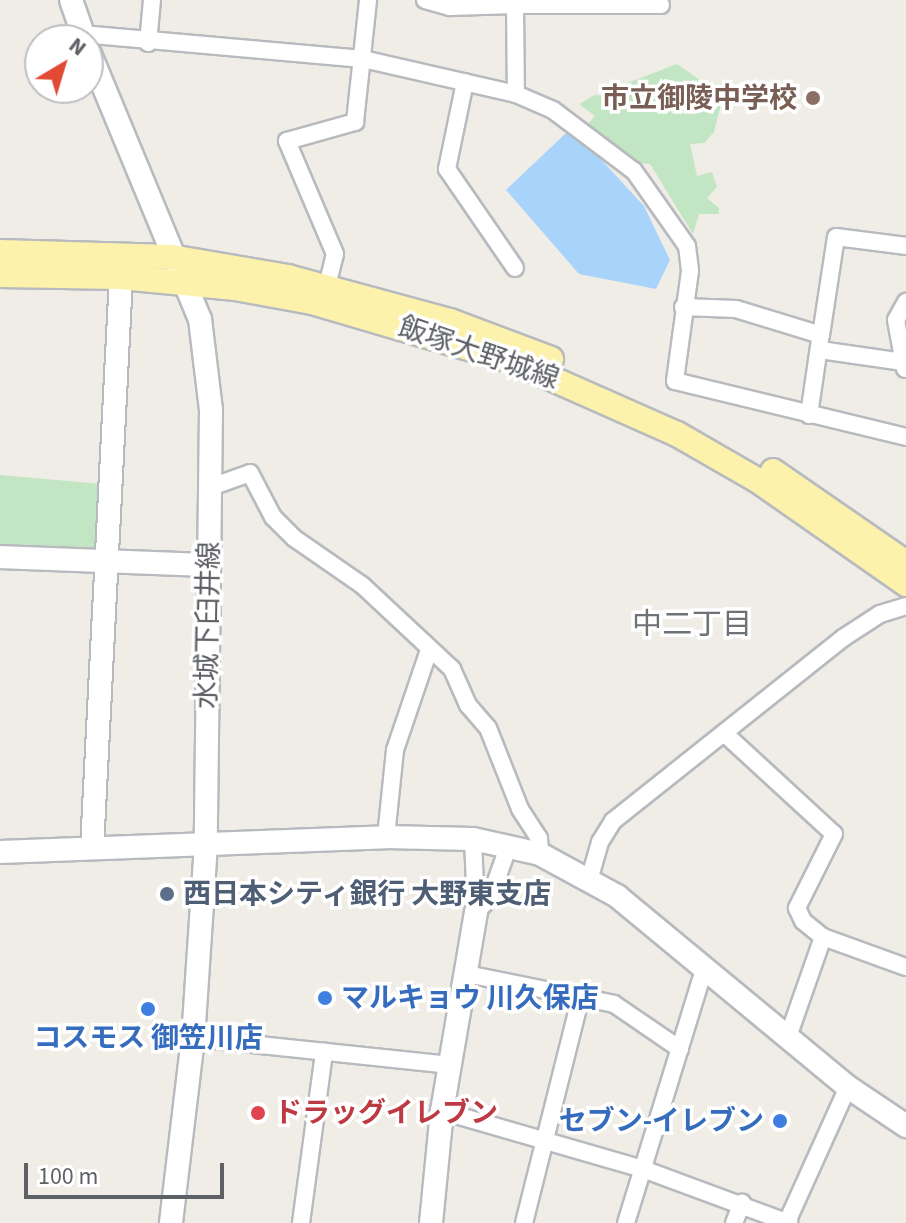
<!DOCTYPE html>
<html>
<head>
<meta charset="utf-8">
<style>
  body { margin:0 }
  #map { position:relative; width:906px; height:1223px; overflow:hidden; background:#efede5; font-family:"Source Sans 3","Noto Sans JP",sans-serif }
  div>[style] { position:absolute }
  .green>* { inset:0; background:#c2e5c4 }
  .water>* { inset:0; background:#a8d4fc }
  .roads { filter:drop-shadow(2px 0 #b7babe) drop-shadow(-2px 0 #b7babe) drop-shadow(0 2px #b7babe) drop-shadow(0 -2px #b7babe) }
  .street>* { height:16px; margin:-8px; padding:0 8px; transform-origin:8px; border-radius:8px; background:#fff }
  .secondary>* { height:22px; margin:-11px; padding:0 11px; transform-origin:11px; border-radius:11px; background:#fff }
  .primary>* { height:24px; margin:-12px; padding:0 12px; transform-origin:12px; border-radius:12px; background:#fcf2ac }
  .dots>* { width:22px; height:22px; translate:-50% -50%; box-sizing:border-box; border:4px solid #fff; border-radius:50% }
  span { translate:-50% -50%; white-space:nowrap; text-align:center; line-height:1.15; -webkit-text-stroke:7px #fff; paint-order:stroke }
  .education-label { font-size:28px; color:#785e54; font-weight:700 }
  .right { translate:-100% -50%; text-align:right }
  .street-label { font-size:28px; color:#5d6065 }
  .service-label { font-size:28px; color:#4e5e75; font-weight:700 }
  .left { translate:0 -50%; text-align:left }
  .shop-label { font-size:28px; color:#366cbe; font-weight:700 }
  .health-label { font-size:28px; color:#be3a42; font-weight:700 }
  .neighbourhood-label { font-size:30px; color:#6e7277 }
  .north { position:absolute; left:24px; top:24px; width:80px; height:80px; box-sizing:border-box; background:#fff; border:2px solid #bebfc1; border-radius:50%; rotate:38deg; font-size:22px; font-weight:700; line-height:32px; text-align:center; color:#5d6065 }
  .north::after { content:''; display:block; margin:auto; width:28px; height:36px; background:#e34a36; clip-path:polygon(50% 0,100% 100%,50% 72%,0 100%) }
  .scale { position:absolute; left:24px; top:1163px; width:200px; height:36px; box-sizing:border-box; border:4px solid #5d6065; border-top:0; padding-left:10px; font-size:24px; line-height:28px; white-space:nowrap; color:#5d6065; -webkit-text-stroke:6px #fff; paint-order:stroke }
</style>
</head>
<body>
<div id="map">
  <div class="green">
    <div style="clip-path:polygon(677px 64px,703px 82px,726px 85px,714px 132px,704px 143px,690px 144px,697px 176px,712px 172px,717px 187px,707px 198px,719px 208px,719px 214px,699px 214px,693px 234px,650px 164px,637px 163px,586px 126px,595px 116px,579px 104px,595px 95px,614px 97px,625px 84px)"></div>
    <div style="clip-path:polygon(0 475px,102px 484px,101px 548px,93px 556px,0 549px)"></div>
  </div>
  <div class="water">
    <div style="clip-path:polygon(566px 133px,582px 139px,644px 206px,670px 260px,656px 289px,579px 274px,506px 190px)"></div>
  </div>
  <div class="roads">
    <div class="street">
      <div style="left:425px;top:0;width:26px;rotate:16deg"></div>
      <div style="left:450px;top:7px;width:65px;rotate:-1.8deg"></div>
      <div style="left:515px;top:5px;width:89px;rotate:89.4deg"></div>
      <div style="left:515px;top:5px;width:146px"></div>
      <div style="left:82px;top:34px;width:282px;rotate:5.1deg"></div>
      <div style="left:363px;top:59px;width:157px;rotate:12.9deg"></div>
      <div style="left:516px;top:94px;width:40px;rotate:23.4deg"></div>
      <div style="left:553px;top:110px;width:101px;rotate:37deg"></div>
      <div style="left:634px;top:171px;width:92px;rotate:54.8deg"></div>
      <div style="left:687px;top:246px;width:25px;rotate:83deg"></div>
      <div style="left:690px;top:271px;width:111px;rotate:97.8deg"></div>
      <div style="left:675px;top:381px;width:238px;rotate:13.6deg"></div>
      <div style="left:148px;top:43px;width:43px;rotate:-84.7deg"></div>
      <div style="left:465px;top:82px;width:89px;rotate:101.7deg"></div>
      <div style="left:447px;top:169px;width:120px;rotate:55.5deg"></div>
      <div style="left:327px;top:286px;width:33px;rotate:-76deg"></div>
      <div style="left:335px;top:254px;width:123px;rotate:-113deg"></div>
      <div style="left:287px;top:141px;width:71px;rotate:-15.6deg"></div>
      <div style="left:355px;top:122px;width:123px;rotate:-83.9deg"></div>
      <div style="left:683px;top:307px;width:53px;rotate:2.2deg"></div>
      <div style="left:736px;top:309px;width:89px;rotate:17deg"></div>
      <div style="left:821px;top:335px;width:99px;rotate:-81.3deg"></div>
      <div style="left:836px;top:237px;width:71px;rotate:7.3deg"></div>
      <div style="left:820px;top:350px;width:84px;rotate:8.2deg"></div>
      <div style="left:905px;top:369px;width:50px;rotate:-100.4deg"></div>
      <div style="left:896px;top:320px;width:21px;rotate:-61deg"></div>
      <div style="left:809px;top:415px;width:76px;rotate:-81.7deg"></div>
      <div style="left:211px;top:487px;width:41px;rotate:-19.7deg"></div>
      <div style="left:250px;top:473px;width:50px;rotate:62.4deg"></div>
      <div style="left:273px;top:517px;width:30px;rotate:45deg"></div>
      <div style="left:294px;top:538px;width:83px;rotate:34.7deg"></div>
      <div style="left:362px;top:585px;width:123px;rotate:43deg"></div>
      <div style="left:452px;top:669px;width:39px;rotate:66deg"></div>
      <div style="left:468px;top:705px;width:30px;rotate:49deg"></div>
      <div style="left:488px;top:728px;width:87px;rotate:68.4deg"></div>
      <div style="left:520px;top:809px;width:35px;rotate:57deg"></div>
      <div style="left:539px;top:838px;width:16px;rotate:86deg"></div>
      <div style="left:724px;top:733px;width:149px;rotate:42.6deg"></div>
      <div style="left:834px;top:834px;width:83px;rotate:116.6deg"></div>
      <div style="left:797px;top:908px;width:14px;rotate:65deg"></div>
      <div style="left:803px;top:921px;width:26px;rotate:39deg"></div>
      <div style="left:823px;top:937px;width:88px;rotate:19.9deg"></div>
      <div style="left:386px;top:837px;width:87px;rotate:-84.1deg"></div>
      <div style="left:395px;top:750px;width:106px;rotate:-71.2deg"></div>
      <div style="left:473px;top:839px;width:73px;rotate:87.6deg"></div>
      <div style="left:590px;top:877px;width:36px;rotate:-74deg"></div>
      <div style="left:600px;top:842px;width:25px;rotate:-58deg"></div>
      <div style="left:613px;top:821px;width:294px;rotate:-38.5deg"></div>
      <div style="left:843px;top:638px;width:44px;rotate:-33deg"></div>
      <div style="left:880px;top:614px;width:27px;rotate:-17deg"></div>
      <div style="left:476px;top:912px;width:20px;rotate:-45deg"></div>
      <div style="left:490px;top:898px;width:56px;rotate:-70.3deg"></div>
      <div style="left:467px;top:974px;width:150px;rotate:11.5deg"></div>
      <div style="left:614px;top:1004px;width:80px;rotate:34.3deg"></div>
      <div style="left:788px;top:1037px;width:106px;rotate:-70.7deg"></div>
      <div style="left:193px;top:1038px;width:258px;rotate:6deg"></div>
      <div style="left:442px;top:1111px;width:209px;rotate:16.1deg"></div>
      <div style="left:643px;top:1169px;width:156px;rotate:20.3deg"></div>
      <div style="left:787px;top:1222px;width:148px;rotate:-65.7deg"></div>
      <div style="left:301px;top:1223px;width:173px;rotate:-82.3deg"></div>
      <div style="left:524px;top:1223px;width:234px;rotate:-75.9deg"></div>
      <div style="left:626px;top:1223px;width:268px;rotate:-72.9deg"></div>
      <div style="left:734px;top:1223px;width:22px;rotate:-68deg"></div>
    </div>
    <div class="secondary">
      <div style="left:71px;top:0;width:42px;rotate:70.7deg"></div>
      <div style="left:88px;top:49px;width:292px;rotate:67.5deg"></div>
      <div style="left:200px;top:319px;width:92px;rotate:83.1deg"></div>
      <div style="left:211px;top:410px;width:434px;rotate:90.7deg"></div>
      <div style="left:206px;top:844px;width:194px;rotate:93.8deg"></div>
      <div style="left:193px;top:1038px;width:186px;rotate:96.8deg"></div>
      <div style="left:0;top:557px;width:208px;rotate:2.2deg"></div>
      <div style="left:92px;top:848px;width:572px;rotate:-87.09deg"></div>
      <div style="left:0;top:852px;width:386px;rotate:-2.2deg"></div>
      <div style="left:386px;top:837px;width:87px;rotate:1.3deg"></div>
      <div style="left:473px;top:839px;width:69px;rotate:12.6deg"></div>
      <div style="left:540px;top:854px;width:88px;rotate:28.6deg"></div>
      <div style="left:617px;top:896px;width:300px;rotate:39.6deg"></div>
      <div style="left:848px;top:1087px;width:70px;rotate:33.9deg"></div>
      <div style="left:431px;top:1223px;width:113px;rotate:-84.4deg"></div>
      <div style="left:442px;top:1111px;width:202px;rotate:-80.3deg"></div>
    </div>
    <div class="primary">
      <div style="left:0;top:252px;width:171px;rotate:1.7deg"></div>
      <div style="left:171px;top:257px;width:119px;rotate:9.7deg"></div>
      <div style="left:288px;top:277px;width:168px;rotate:15.2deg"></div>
      <div style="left:450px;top:321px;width:108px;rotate:20.6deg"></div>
      <div style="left:0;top:275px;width:121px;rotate:0.9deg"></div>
      <div style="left:121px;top:277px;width:115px;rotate:5.5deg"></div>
      <div style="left:235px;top:288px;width:78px;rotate:10.3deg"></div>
      <div style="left:312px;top:302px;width:209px;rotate:16.4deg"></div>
      <div style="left:512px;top:361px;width:180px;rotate:23.9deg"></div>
      <div style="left:677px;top:434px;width:92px;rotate:29.9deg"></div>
      <div style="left:757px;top:480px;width:182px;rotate:34.9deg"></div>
      <div style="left:773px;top:471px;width:162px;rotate:34.7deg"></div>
    </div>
  </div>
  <div class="dots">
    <div style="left:813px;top:98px;background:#8d6e63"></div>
    <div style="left:167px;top:894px;background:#5c6f8a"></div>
    <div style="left:325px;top:998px;background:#3f7fe0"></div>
    <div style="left:148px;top:1009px;background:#3f7fe0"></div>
    <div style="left:258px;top:1113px;background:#e0444e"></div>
    <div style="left:780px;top:1121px;background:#3f7fe0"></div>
  </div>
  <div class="education-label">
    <span class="right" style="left:797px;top:98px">市立御陵中学校</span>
  </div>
  <div class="street-label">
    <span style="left:479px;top:353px;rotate:19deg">飯塚大野城線</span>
    <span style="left:208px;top:625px;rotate:-89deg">水城下臼井線</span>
  </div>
  <div class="service-label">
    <span class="left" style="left:183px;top:894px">西日本シティ銀行 大野東支店</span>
  </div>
  <div class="shop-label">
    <span class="left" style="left:341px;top:998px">マルキョウ 川久保店</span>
    <span style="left:148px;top:1038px">コスモス 御笠川店</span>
    <span class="right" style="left:764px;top:1121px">セブン-イレブン</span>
  </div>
  <div class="health-label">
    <span class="left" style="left:274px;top:1113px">ドラッグイレブン</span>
  </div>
  <div class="neighbourhood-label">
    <span style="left:692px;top:625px">中二丁目</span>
  </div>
  <div class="north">N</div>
  <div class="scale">100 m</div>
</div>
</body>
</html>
